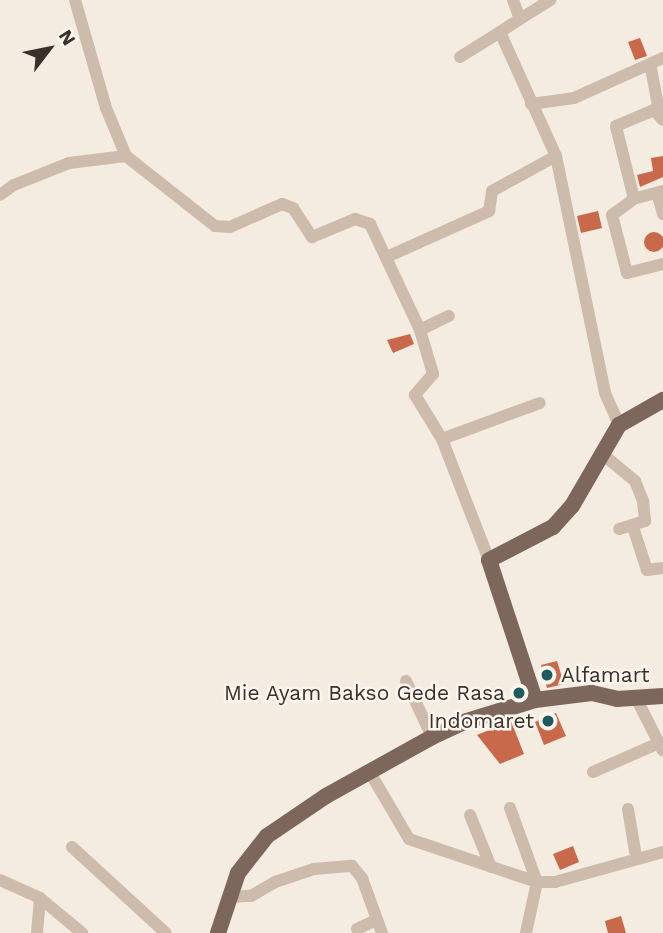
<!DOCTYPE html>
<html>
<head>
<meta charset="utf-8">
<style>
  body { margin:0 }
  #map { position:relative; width:663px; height:933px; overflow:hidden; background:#f4ebe1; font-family:"Work Sans",sans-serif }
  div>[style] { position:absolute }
  .building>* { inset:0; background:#c8694b }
  .round { border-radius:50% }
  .minor>* { height:12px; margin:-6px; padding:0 6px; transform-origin:6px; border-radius:6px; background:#cdbbac }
  .major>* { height:16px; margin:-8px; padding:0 8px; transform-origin:8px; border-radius:8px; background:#7d675c }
  .dots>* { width:19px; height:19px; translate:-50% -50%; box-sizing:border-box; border:4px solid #fbf5ee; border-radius:50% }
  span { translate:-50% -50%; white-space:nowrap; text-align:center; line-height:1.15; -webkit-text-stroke:5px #fbf5ee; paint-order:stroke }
  .poi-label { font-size:21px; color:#3b302b }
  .left { translate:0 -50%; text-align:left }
  .right { translate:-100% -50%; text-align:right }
  .north { position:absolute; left:14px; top:14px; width:70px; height:70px; -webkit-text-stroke:5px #fbf5ee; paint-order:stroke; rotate:58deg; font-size:19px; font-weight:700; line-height:28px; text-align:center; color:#3b302b }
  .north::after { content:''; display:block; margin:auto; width:24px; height:32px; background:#3b302b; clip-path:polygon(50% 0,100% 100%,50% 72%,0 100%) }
</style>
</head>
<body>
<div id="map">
  <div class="building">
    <div style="clip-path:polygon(640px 38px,647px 56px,635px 60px,628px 42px)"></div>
    <div style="clip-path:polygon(663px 156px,663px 177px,640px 187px,637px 175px,653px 171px,651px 158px)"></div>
    <div style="clip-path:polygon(598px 211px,602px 228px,581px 233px,577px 216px)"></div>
    <div class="round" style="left:644px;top:232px;width:20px;height:20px"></div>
    <div style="clip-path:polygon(410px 334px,414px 344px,393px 353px,387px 340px)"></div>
    <div style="clip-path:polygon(557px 661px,564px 684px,547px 688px,541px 665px)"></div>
    <div style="clip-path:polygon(556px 713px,566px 736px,544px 745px,535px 722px)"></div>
    <div style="clip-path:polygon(511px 721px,524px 754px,500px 764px,477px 735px)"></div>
    <div style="clip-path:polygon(573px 846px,579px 862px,560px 870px,553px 854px)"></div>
    <div style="clip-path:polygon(621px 916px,626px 933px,608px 933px,605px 921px)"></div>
  </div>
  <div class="minor">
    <div style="left:513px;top:0;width:20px;rotate:70deg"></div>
    <div style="left:520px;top:19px;width:24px;rotate:147deg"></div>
    <div style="left:500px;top:32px;width:136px;rotate:65.7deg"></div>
    <div style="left:556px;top:156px;width:242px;rotate:78.3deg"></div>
    <div style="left:605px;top:393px;width:35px;rotate:66deg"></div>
    <div style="left:520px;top:19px;width:36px;rotate:-32deg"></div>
    <div style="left:460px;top:57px;width:47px;rotate:-32deg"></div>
    <div style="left:651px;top:68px;width:44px;rotate:79.5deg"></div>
    <div style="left:531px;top:104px;width:43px;rotate:-7.9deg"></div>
    <div style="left:574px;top:98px;width:98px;rotate:-24.2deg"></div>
    <div style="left:126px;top:156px;width:113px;rotate:38.2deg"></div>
    <div style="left:215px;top:226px;width:15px;rotate:4deg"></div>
    <div style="left:230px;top:227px;width:57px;rotate:-23.9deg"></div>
    <div style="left:282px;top:204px;width:12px;rotate:20deg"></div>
    <div style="left:293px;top:208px;width:35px;rotate:57deg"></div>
    <div style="left:312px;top:237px;width:47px;rotate:-22.7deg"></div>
    <div style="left:355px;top:219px;width:16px;rotate:18deg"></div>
    <div style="left:370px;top:224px;width:117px;rotate:64.7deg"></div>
    <div style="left:420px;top:330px;width:46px;rotate:73.5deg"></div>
    <div style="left:433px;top:374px;width:28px;rotate:131deg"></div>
    <div style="left:415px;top:395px;width:52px;rotate:58.5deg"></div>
    <div style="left:442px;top:439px;width:130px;rotate:68.8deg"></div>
    <div style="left:663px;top:191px;width:30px;rotate:165deg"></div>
    <div style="left:634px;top:199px;width:27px;rotate:144deg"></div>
    <div style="left:612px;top:215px;width:60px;rotate:75.5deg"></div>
    <div style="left:627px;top:273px;width:37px;rotate:-14deg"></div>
    <div style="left:657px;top:193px;width:22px;rotate:74deg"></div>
    <div style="left:0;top:195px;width:17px;rotate:-36deg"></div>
    <div style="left:14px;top:185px;width:59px;rotate:-21.8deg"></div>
    <div style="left:69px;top:163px;width:57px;rotate:-7deg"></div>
    <div style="left:126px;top:156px;width:52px;rotate:-112.6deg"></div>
    <div style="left:106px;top:108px;width:112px;rotate:-106deg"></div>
    <div style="left:634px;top:199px;width:75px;rotate:-103.9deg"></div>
    <div style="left:616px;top:126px;width:41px;rotate:-22.8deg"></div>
    <div style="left:654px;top:110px;width:13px;rotate:48deg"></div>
    <div style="left:389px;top:256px;width:110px;rotate:-24.2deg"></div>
    <div style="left:489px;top:211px;width:20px;rotate:-81deg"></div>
    <div style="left:492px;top:191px;width:73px;rotate:-28.7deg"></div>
    <div style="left:420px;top:330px;width:32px;rotate:-26deg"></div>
    <div style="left:442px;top:439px;width:104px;rotate:-20.2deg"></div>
    <div style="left:601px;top:453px;width:44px;rotate:39.5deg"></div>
    <div style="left:635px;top:481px;width:22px;rotate:68deg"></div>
    <div style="left:643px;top:501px;width:20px;rotate:84deg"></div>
    <div style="left:645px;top:521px;width:27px;rotate:163deg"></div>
    <div style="left:633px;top:527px;width:45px;rotate:72deg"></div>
    <div style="left:647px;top:570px;width:16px;rotate:-7deg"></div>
    <div style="left:406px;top:681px;width:62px;rotate:65.1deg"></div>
    <div style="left:636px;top:698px;width:59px;rotate:63deg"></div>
    <div style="left:369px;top:771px;width:79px;rotate:59.5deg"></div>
    <div style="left:409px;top:839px;width:135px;rotate:18.6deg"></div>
    <div style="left:537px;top:882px;width:18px"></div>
    <div style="left:555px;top:882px;width:112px;rotate:-15.5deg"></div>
    <div style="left:593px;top:772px;width:72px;rotate:-23.7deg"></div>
    <div style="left:510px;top:808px;width:79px;rotate:70deg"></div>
    <div style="left:537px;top:882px;width:52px;rotate:102.2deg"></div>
    <div style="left:628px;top:809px;width:49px;rotate:80.5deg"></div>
    <div style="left:470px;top:815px;width:56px;rotate:68deg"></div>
    <div style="left:72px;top:847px;width:127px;rotate:42.5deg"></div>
    <div style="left:0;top:880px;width:44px;rotate:24.2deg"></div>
    <div style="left:40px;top:898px;width:55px;rotate:39.8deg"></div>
    <div style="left:229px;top:897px;width:22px;rotate:-3deg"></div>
    <div style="left:251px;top:896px;width:28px;rotate:-30deg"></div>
    <div style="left:275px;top:882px;width:41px;rotate:-18.4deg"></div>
    <div style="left:314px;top:869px;width:38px;rotate:-5deg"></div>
    <div style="left:352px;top:866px;width:16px;rotate:50deg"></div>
    <div style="left:362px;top:878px;width:59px;rotate:70deg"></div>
    <div style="left:357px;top:929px;width:21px;rotate:-25deg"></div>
    <div style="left:37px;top:933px;width:35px;rotate:-85deg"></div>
  </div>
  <div class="major">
    <div style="left:535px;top:700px;width:147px;rotate:-108.2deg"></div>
    <div style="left:489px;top:560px;width:72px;rotate:-27.3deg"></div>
    <div style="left:553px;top:527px;width:28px;rotate:-48deg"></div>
    <div style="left:572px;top:506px;width:94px;rotate:-59.9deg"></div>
    <div style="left:619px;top:425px;width:51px;rotate:-29.6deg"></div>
    <div style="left:218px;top:933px;width:63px;rotate:-71.6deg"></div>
    <div style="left:238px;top:873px;width:47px;rotate:-51.9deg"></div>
    <div style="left:267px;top:836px;width:71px;rotate:-34.1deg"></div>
    <div style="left:326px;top:796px;width:121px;rotate:-29.1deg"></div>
    <div style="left:432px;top:737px;width:38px;rotate:-25deg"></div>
    <div style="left:467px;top:721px;width:71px;rotate:-17.2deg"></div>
    <div style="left:535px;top:700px;width:57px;rotate:-7deg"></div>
    <div style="left:592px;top:693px;width:26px;rotate:13deg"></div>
    <div style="left:617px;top:699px;width:46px;rotate:-3.7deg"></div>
  </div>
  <div class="dots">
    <div style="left:547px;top:675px;background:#1f5a5e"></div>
    <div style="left:519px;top:693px;background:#1f5a5e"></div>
    <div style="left:548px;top:721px;background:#1f5a5e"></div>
  </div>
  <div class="poi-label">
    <span class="left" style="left:561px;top:675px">Alfamart</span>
    <span class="right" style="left:505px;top:693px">Mie Ayam Bakso Gede Rasa</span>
    <span class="right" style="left:534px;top:721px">Indomaret</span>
  </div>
  <div class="north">N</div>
</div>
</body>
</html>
